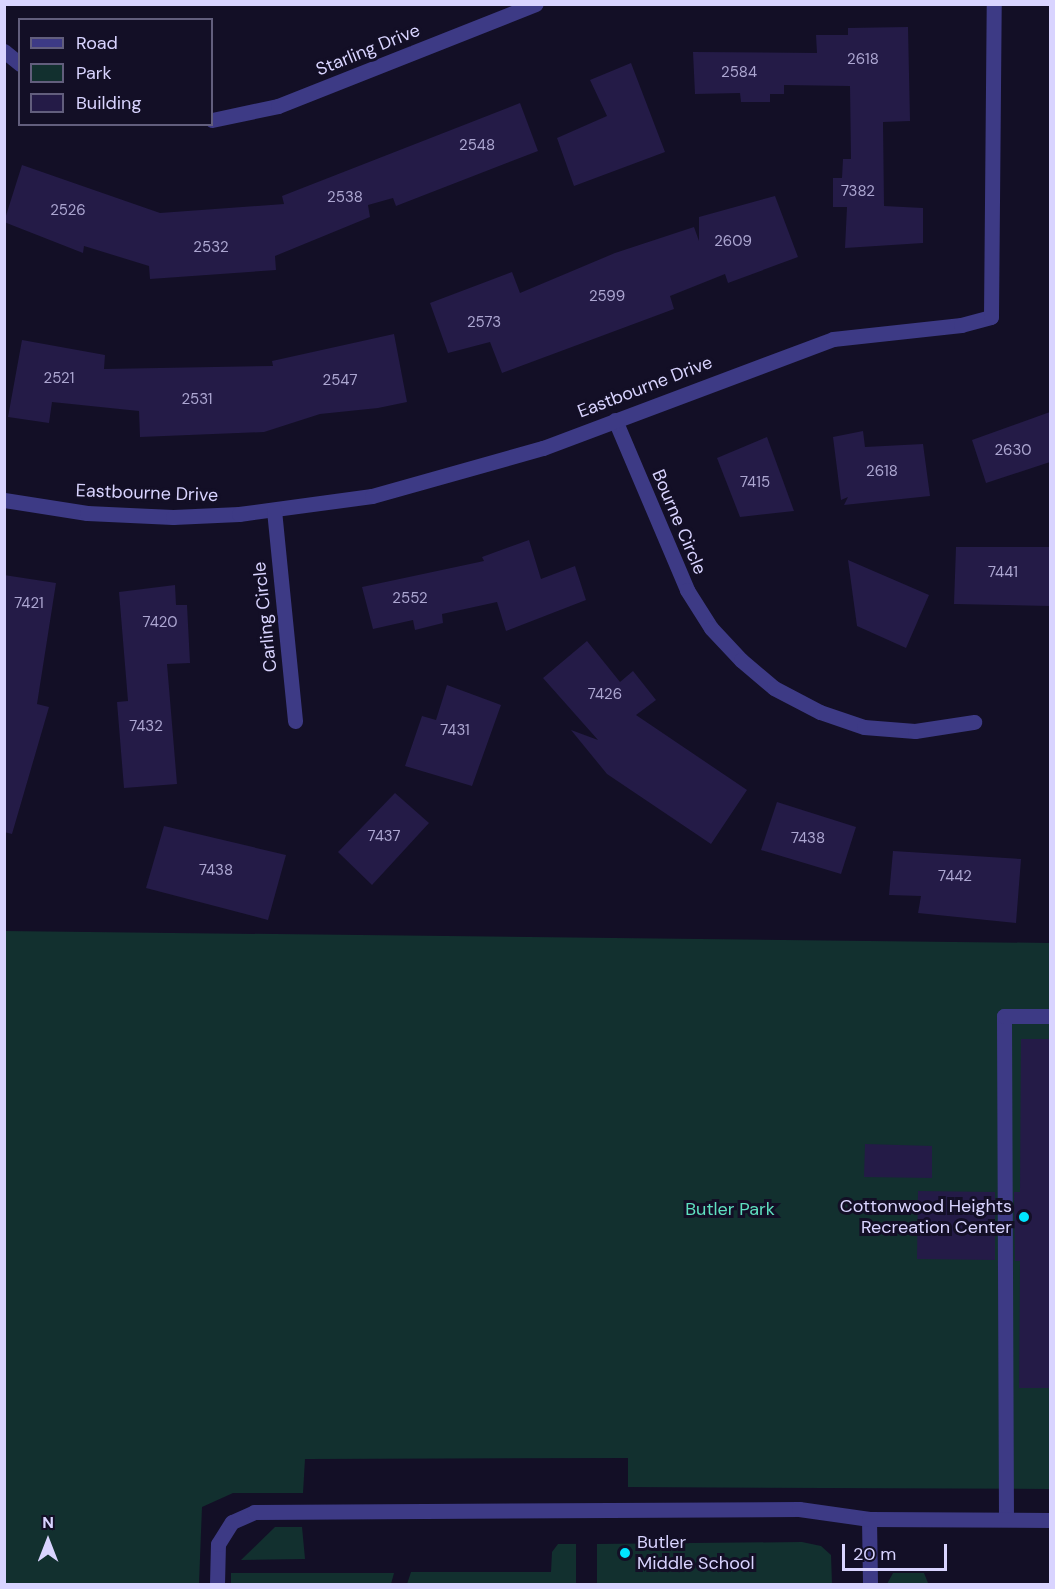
<!DOCTYPE html>
<html>
<head>
<meta charset="utf-8">
<style>
  body { margin:0 }
  #map { position:relative; width:1055px; height:1589px; overflow:hidden; background:#130f26; font-family:"DM Sans",sans-serif }
  div>[style] { position:absolute }
  .green>* { inset:0; background:#12302f }
  .building>* { inset:0; background:#241b47 }
  .lane>* { height:15px; margin:-7.5px; padding:0 7.5px; transform-origin:7.5px; border-radius:7.5px; background:#3d3a85 }
  .street>* { height:15px; margin:-7.5px; padding:0 7.5px; transform-origin:7.5px; border-radius:7.5px; background:#3d3a85 }
  .dots>* { width:16px; height:16px; translate:-50% -50%; box-sizing:border-box; border:3px solid #130f26; border-radius:50% }
  span { translate:-50% -50%; white-space:nowrap; text-align:center; line-height:1.15; -webkit-text-stroke:6px #130f26; paint-order:stroke }
  .number-label { font-size:15px; color:#aca6d1 }
  .number-label span { -webkit-text-stroke-width:0 }
  .street-label { font-size:18px; color:#d9d4ff }
  .poi-label { font-size:18px; color:#d9d4ff }
  .right { translate:-100% -50%; text-align:right }
  .left { translate:0 -50%; text-align:left }
  .park-label { font-size:18px; color:#5fe0c0 }
  .frame { position:absolute; inset:0; border:6px solid #d9d4ff; pointer-events:none }
  .legend { position:absolute; left:18px; top:18px; width:195px; height:108px; box-sizing:border-box; background:#130f26; border:2px solid #625e7d; margin:0; padding:8px 10px; list-style:none; font-size:18px; color:#d9d4ff }
  .legend li { display:flex; align-items:center; gap:12px; height:30px }
  .legend b { width:30px; border:2px solid #625e7d }
  .north { position:absolute; left:18px; top:1511px; width:60px; height:60px; -webkit-text-stroke:4px #130f26; paint-order:stroke; rotate:0deg; font-size:16px; font-weight:700; line-height:24px; text-align:center; color:#d9d4ff }
  .north::after { content:''; display:block; margin:auto; width:21px; height:27px; background:#d9d4ff; clip-path:polygon(50% 0,100% 100%,50% 72%,0 100%) }
  .scale { position:absolute; left:842px; top:1544px; width:105px; height:27px; box-sizing:border-box; border:3px solid #d9d4ff; border-top:0; padding-left:8px; font-size:18px; line-height:21px; white-space:nowrap; color:#d9d4ff; -webkit-text-stroke:4px #130f26; paint-order:stroke }
</style>
</head>
<body>
<div id="map">
  <div class="green">
    <div style="clip-path:polygon(4px 931px,1050px 943px,1050px 1489px,628px 1487px,628px 1458px,305px 1459px,303px 1493px,233px 1493px,202px 1507px,199px 1584px,5px 1584px)"></div>
    <div style="clip-path:polygon(275px 1527px,302px 1527px,305px 1559px,241px 1560px)"></div>
    <div style="clip-path:polygon(802px 1542px,821px 1546px,831px 1555px,832px 1584px,597px 1584px,597px 1544px)"></div>
    <div style="clip-path:polygon(558px 1544px,576px 1544px,576px 1584px,407px 1584px,411px 1572px,551px 1572px,552px 1552px)"></div>
    <div style="clip-path:polygon(231px 1573px,394px 1573px,391px 1584px,231px 1584px)"></div>
    <div style="clip-path:polygon(893px 1573px,924px 1573px,928px 1583px,887px 1584px)"></div>
  </div>
  <div class="building">
    <div style="clip-path:polygon(908px 27px,910px 121px,883px 122px,884px 206px,923px 208px,923px 243px,845px 248px,847px 207px,833px 207px,833px 178px,842px 178px,843px 159px,851px 159px,850px 86px,784px 85px,784px 94px,770px 94px,770px 102px,741px 102px,740px 93px,695px 94px,693px 52px,817px 53px,816px 35px,848px 35px,848px 28px)"></div>
    <div style="clip-path:polygon(631px 63px,665px 152px,574px 186px,557px 138px,607px 116px,590px 80px)"></div>
    <div style="clip-path:polygon(520px 103px,538px 151px,396px 206px,393px 198px,368px 205px,370px 217px,275px 256px,276px 270px,150px 279px,149px 266px,84px 246px,83px 253px,4px 222px,22px 165px,160px 213px,284px 204px,282px 196px)"></div>
    <div style="clip-path:polygon(775px 196px,798px 257px,728px 283px,725px 274px,670px 296px,674px 309px,502px 373px,490px 342px,448px 353px,430px 303px,512px 272px,520px 293px,615px 253px,694px 227px,699px 241px,699px 217px)"></div>
    <div style="clip-path:polygon(394px 334px,407px 402px,378px 408px,320px 414px,264px 432px,140px 437px,139px 411px,52px 402px,49px 423px,8px 417px,22px 340px,105px 355px,104px 369px,273px 366px,272px 361px)"></div>
    <div style="clip-path:polygon(1050px 412px,1050px 462px,986px 483px,972px 440px)"></div>
    <div style="clip-path:polygon(863px 431px,865px 447px,923px 444px,930px 496px,844px 505px,848px 497px,841px 500px,833px 437px)"></div>
    <div style="clip-path:polygon(767px 437px,794px 511px,740px 517px,717px 458px)"></div>
    <div style="clip-path:polygon(529px 540px,541px 579px,575px 566px,586px 600px,506px 631px,497px 602px,442px 614px,443px 623px,415px 630px,413px 620px,373px 629px,362px 587px,484px 561px,482px 557px)"></div>
    <div style="clip-path:polygon(956px 547px,1050px 547px,1050px 606px,954px 604px)"></div>
    <div style="clip-path:polygon(848px 560px,929px 595px,906px 648px,857px 626px)"></div>
    <div style="clip-path:polygon(4px 575px,56px 583px,37px 704px,49px 707px,12px 834px,4px 832px)"></div>
    <div style="clip-path:polygon(175px 585px,176px 605px,187px 605px,190px 663px,167px 664px,177px 784px,124px 788px,117px 702px,128px 701px,119px 592px)"></div>
    <div style="clip-path:polygon(587px 641px,620px 682px,633px 671px,656px 700px,636px 715px,747px 790px,711px 844px,607px 774px,571px 730px,598px 740px,543px 678px)"></div>
    <div style="clip-path:polygon(447px 685px,501px 705px,472px 786px,405px 766px,422px 716px,436px 720px)"></div>
    <div style="clip-path:polygon(395px 793px,429px 823px,372px 885px,338px 852px)"></div>
    <div style="clip-path:polygon(777px 802px,856px 827px,841px 874px,761px 850px)"></div>
    <div style="clip-path:polygon(164px 826px,286px 855px,268px 920px,146px 888px)"></div>
    <div style="clip-path:polygon(893px 851px,1021px 859px,1016px 923px,918px 913px,921px 896px,889px 895px)"></div>
    <div style="clip-path:polygon(1021px 1039px,1050px 1039px,1050px 1388px,1019px 1388px,1020px 1261px,1015px 1261px,1014px 1192px,1020px 1192px)"></div>
    <div style="clip-path:polygon(865px 1144px,932px 1146px,932px 1178px,864px 1177px)"></div>
    <div style="clip-path:polygon(918px 1191px,995px 1192px,995px 1260px,917px 1259px)"></div>
  </div>
  <div class="lane">
    <div style="left:869px;top:1519px;width:65px;rotate:89.1deg"></div>
    <div style="left:1006px;top:1519px;width:503px;rotate:-90.23deg"></div>
    <div style="left:1004px;top:1016px;width:46px"></div>
    <div style="left:217px;top:1584px;width:40px;rotate:-88.6deg"></div>
    <div style="left:218px;top:1544px;width:26px;rotate:-58deg"></div>
    <div style="left:232px;top:1522px;width:24px;rotate:-24deg"></div>
    <div style="left:254px;top:1512px;width:545px;rotate:-0.32deg"></div>
    <div style="left:799px;top:1509px;width:71px;rotate:8.1deg"></div>
    <div style="left:869px;top:1519px;width:181px;rotate:0.3deg"></div>
  </div>
  <div class="street">
    <div style="left:4px;top:51px;width:21px;rotate:39deg"></div>
    <div style="left:212px;top:120px;width:67px;rotate:-12deg"></div>
    <div style="left:278px;top:106px;width:277px;rotate:-21.6deg"></div>
    <div style="left:615px;top:420px;width:185px;rotate:67deg"></div>
    <div style="left:687px;top:590px;width:45px;rotate:57.7deg"></div>
    <div style="left:711px;top:628px;width:44px;rotate:46.8deg"></div>
    <div style="left:741px;top:660px;width:43px;rotate:40.3deg"></div>
    <div style="left:774px;top:688px;width:52px;rotate:27.6deg"></div>
    <div style="left:820px;top:712px;width:46px;rotate:18.8deg"></div>
    <div style="left:864px;top:727px;width:51px;rotate:4.5deg"></div>
    <div style="left:915px;top:731px;width:60px;rotate:-8.7deg"></div>
    <div style="left:4px;top:500px;width:84px;rotate:8.9deg"></div>
    <div style="left:87px;top:513px;width:86px;rotate:2.7deg"></div>
    <div style="left:173px;top:517px;width:66px;rotate:-2.6deg"></div>
    <div style="left:239px;top:514px;width:134px;rotate:-7.7deg"></div>
    <div style="left:372px;top:496px;width:178px;rotate:-15.7deg"></div>
    <div style="left:543px;top:448px;width:310px;rotate:-20.6deg"></div>
    <div style="left:833px;top:339px;width:129px;rotate:-6.2deg"></div>
    <div style="left:961px;top:325px;width:31px;rotate:-15deg"></div>
    <div style="left:991px;top:317px;width:313px;rotate:-89.5deg"></div>
    <div style="left:274px;top:510px;width:212px;rotate:84.3deg"></div>
  </div>
  <div class="dots">
    <div style="left:1024px;top:1217px;background:#00e5ff"></div>
    <div style="left:625px;top:1553px;background:#00e5ff"></div>
  </div>
  <div class="number-label">
    <span style="left:863px;top:60px">2618</span>
    <span style="left:739px;top:73px">2584</span>
    <span style="left:477px;top:146px">2548</span>
    <span style="left:858px;top:192px">7382</span>
    <span style="left:345px;top:198px">2538</span>
    <span style="left:68px;top:211px">2526</span>
    <span style="left:733px;top:242px">2609</span>
    <span style="left:211px;top:248px">2532</span>
    <span style="left:607px;top:297px">2599</span>
    <span style="left:484px;top:323px">2573</span>
    <span style="left:59px;top:379px">2521</span>
    <span style="left:340px;top:381px">2547</span>
    <span style="left:197px;top:400px">2531</span>
    <span style="left:1013px;top:451px">2630</span>
    <span style="left:882px;top:472px">2618</span>
    <span style="left:755px;top:483px">7415</span>
    <span style="left:1003px;top:573px">7441</span>
    <span style="left:410px;top:599px">2552</span>
    <span style="left:29px;top:604px">7421</span>
    <span style="left:160px;top:623px">7420</span>
    <span style="left:605px;top:695px">7426</span>
    <span style="left:146px;top:727px">7432</span>
    <span style="left:455px;top:731px">7431</span>
    <span style="left:384px;top:837px">7437</span>
    <span style="left:808px;top:839px">7438</span>
    <span style="left:216px;top:871px">7438</span>
    <span style="left:955px;top:877px">7442</span>
  </div>
  <div class="street-label">
    <span style="left:368px;top:50px;rotate:-22deg">Starling Drive</span>
    <span style="left:645px;top:387px;rotate:-21deg">Eastbourne Drive</span>
    <span style="left:147px;top:493px;rotate:2deg">Eastbourne Drive</span>
    <span style="left:679px;top:522px;rotate:67deg">Bourne Circle</span>
    <span style="left:265px;top:617px;rotate:-96deg">Carling Circle</span>
  </div>
  <div class="poi-label">
    <span class="right" style="left:1012px;top:1217px">Cottonwood Heights<br>Recreation Center</span>
    <span class="left" style="left:637px;top:1553px">Butler<br>Middle School</span>
  </div>
  <div class="park-label">
    <span style="left:730px;top:1209px">Butler Park</span>
  </div>
  <div class="frame"></div>
  <ul class="legend">
  <li><b style="height:8px;background:#3d3a85"></b>Road</li>
  <li><b style="height:16px;background:#12302f"></b>Park</li>
  <li><b style="height:16px;background:#241b47"></b>Building</li>
  </ul>
  <div class="north">N</div>
  <div class="scale">20 m</div>
</div>
</body>
</html>
